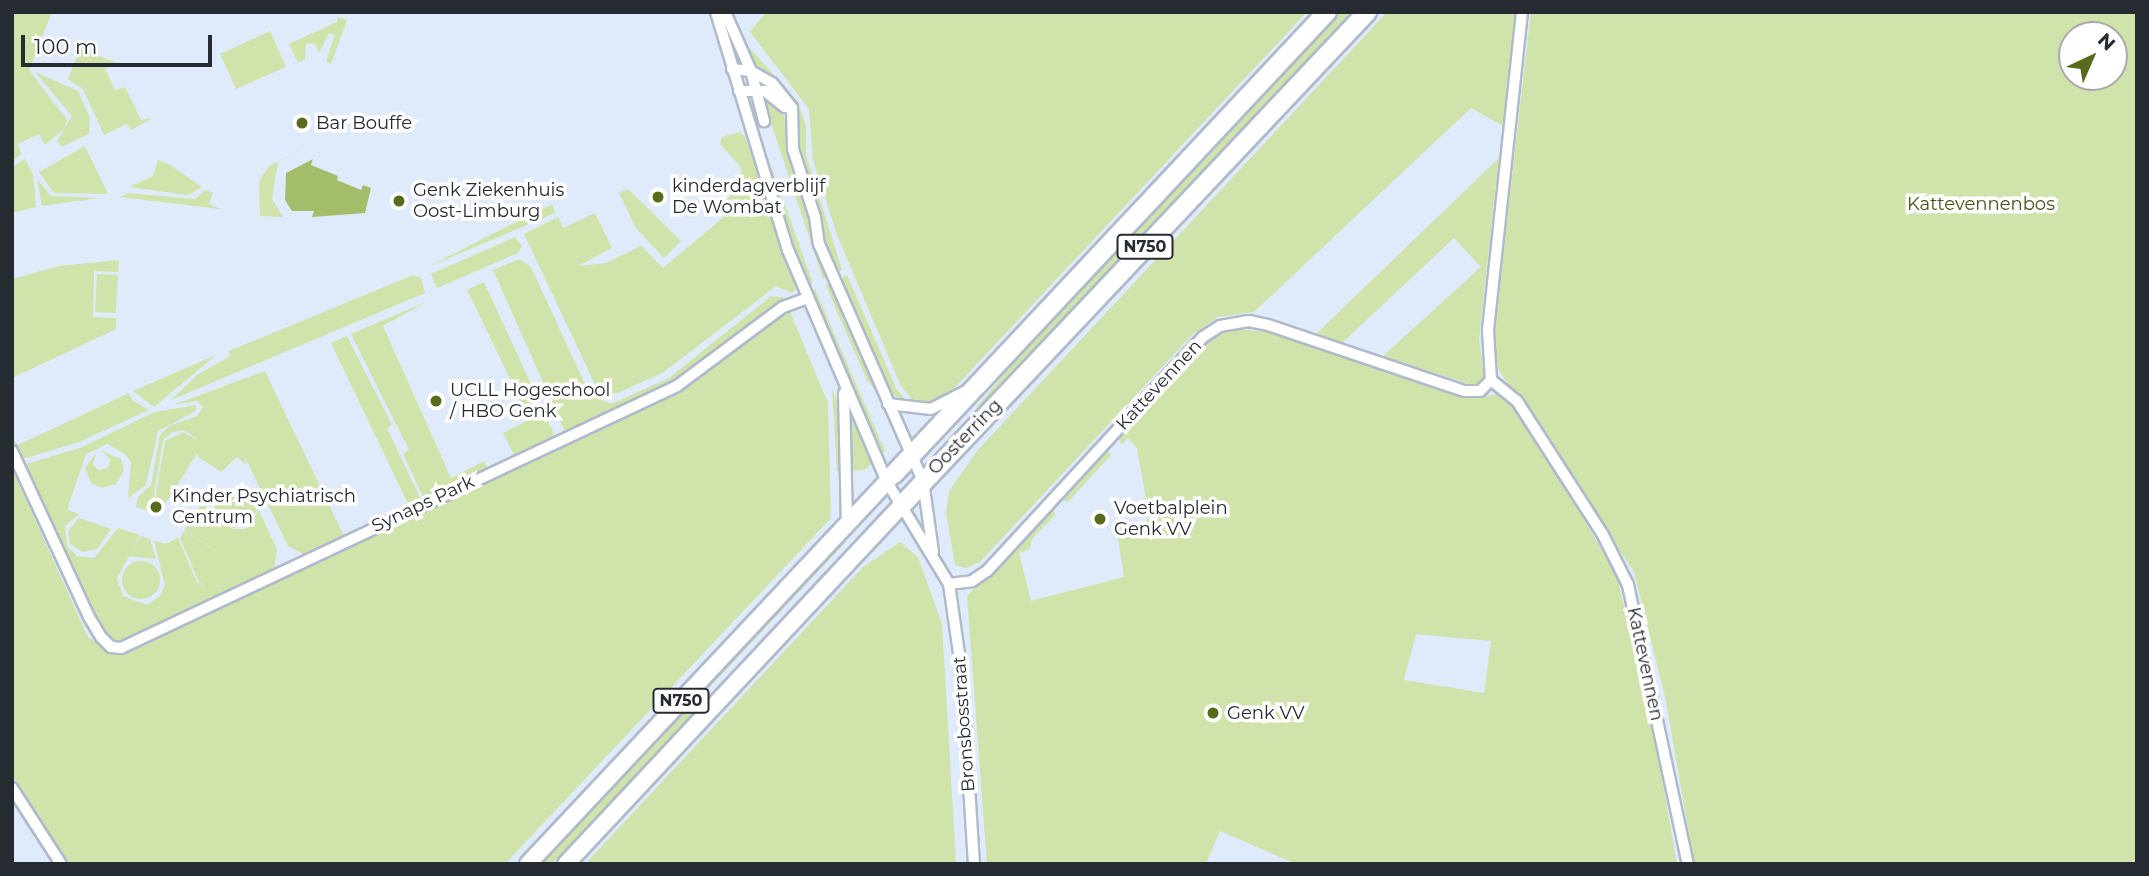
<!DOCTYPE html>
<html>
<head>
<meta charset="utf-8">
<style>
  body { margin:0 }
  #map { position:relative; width:2149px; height:876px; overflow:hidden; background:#dfeafb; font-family:Montserrat,sans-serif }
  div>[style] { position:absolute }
  .green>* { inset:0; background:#d0e3aa }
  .round { border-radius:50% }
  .water>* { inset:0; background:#a4bd6a }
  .roads { filter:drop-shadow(2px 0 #afbaca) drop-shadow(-2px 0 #afbaca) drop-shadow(0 2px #afbaca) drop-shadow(0 -2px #afbaca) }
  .street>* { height:10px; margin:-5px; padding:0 5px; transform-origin:5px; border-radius:5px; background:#fff }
  .primary>* { height:16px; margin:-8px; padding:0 8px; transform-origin:8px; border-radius:8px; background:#fff }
  .highway>* { height:18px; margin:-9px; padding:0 9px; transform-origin:9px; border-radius:9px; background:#fff }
  .dots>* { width:19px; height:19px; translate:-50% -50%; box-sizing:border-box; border:4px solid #fff; border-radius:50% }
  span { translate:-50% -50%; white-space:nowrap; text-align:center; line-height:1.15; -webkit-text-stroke:7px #fff; paint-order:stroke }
  .shield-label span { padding:2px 5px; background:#fff; border:2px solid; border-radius:5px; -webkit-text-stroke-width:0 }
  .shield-label { font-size:16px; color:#262a31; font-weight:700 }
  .poi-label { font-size:18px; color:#262a31 }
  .left { translate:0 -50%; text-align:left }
  .park-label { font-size:18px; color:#445419 }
  .street-label { font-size:18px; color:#262a31 }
  .frame { position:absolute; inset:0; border:14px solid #262a31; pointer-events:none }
  .north { position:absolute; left:2058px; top:21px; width:70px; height:70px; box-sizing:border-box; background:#fff; border:2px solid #a8aaad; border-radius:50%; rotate:44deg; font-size:19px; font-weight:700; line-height:28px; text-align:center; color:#262a31 }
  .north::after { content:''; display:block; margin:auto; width:24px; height:32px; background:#576c1b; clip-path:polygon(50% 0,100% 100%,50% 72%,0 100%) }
  .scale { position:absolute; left:21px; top:35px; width:191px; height:32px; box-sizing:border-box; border:4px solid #262a31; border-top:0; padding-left:9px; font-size:21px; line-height:24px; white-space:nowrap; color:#262a31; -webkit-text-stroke:5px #fff; paint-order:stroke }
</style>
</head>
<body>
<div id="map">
  <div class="green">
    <div style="clip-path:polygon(12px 12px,52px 12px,29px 70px,67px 120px,64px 129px,45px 145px,39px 134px,18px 144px,21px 154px,12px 162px)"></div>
    <div style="clip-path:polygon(766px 12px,1307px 12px,946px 397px,916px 405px,901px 386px,837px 235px,813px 160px,809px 109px,750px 32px)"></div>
    <div style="clip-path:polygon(1339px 12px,1354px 12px,982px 409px,977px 407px,1036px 335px)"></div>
    <div style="clip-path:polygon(1387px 12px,1515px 12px,1503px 126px,1471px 108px,1254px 312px,1218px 317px,1193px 334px,980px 562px,966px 568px,955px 565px,946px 512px,949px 491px,977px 451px)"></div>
    <div style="clip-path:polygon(evenodd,1531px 12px,2137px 12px,2137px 864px,1694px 864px,1666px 701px,1634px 572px,1498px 369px,1494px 331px,1531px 12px,2072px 35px,2114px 35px,2114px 77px,2072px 77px,2072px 35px)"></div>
    <div style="clip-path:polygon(338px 17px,347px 20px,331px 64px,326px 61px,335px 35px,329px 33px,319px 53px,315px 44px,306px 43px,305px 59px,298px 63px,289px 44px,337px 22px)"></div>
    <div style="clip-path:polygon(270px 31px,286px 67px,236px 89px,220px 54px)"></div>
    <div style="clip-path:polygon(749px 47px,798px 102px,806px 126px,806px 155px,842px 270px,834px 273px,823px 245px,800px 159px,794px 103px,752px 63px,745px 48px)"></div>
    <div style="clip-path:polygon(80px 49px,117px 63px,105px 69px,115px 90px,125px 87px,141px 120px,153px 118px,131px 130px,127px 124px,104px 135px,83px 89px,68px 79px)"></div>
    <div style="clip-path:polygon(35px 72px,78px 91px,90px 118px,89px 134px,61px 147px,57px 141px,72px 116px)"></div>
    <div style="clip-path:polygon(762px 96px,780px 107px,787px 123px,791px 167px,828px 276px,823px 279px)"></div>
    <div style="clip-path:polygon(757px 127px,813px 283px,807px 286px,754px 128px)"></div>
    <div style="clip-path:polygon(739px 132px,745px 136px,796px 289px,792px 293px,776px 286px,664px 372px,618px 393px,599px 393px,524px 234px,558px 217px,563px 228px,595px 213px,612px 248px,578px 266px,606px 263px,641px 246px,663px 268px,726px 215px,722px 206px,741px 181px,741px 167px,720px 144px,722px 137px)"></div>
    <div style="clip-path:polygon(319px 139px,278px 162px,272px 199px,283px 217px,260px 216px,259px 182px,268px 167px)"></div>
    <div style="clip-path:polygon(85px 146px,108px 194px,54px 193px,39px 172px)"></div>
    <div style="clip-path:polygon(1499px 158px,1479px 339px,1484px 375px,1480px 383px,1472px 385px,1383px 356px,1481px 267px,1454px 238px,1342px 343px,1317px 333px)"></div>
    <div style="clip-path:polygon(25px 159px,33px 175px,36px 207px,12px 213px,12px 167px)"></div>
    <div style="clip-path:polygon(158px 160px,170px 165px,202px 187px,188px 195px,129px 187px,153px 176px)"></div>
    <div style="clip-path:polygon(37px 179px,51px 196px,99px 198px,42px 206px)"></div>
    <div style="clip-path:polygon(628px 189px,681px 241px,664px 258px,636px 228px,619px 193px)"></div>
    <div style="clip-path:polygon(205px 190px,213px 193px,209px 204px,220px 209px,120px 197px,128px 193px,195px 199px)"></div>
    <div style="clip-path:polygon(552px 204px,555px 213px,428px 267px,502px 229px)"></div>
    <div style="clip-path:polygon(515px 237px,522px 246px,518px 253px,437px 288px,431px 274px)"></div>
    <div style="clip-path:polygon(519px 259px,531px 267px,590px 395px,611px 404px,669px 378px,771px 296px,786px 298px,677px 382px,566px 434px,493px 270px)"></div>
    <div style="clip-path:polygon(119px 260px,118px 272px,94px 271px,93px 317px,116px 318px,116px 329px,12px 378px,12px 279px,59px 266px)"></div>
    <div style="clip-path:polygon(97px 274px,118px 275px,116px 313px,95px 312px)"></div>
    <div style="clip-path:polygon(413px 275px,421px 278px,425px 293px,171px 400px,197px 375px,230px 356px,229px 351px)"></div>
    <div style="clip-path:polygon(847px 275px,896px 388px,908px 404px,886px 390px,837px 280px)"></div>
    <div style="clip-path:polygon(484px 282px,531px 384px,516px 391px,467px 290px)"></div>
    <div style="clip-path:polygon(831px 282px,878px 392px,878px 394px,867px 380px,837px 312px,826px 285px)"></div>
    <div style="clip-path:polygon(815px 289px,885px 451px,881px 455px,810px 291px)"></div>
    <div style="clip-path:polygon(426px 302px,383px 326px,451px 478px,484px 461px,488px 469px,424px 499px,403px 454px,409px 450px,351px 334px)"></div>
    <div style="clip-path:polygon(789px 309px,828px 403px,831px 518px,505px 864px,69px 864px,12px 775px,12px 469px,88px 637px,112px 653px,128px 652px,679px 391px)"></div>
    <div style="clip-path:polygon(evenodd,1230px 328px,1276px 333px,1473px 397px,1502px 394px,1513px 403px,1616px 573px,1650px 711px,1677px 864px,1296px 864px,1220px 831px,1206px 864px,987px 864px,967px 596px,1054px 509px,1055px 515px,1032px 539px,1030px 549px,1019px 553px,1031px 601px,1124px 577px,1116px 526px,1147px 521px,1149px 516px,1137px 448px,1128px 438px,1121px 445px,1119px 436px,1203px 345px,1230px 328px,1416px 634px,1491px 641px,1484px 693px,1404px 680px,1416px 634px)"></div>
    <div style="clip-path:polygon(347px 336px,392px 425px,387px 428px,421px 500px,409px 506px,331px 343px)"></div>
    <div style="clip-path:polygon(216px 355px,154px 407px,133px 391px,149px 384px)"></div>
    <div style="clip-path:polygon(265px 371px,344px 536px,305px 555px,288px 546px,243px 453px,247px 465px,237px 457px,221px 472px,198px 457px,196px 438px,183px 430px,172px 432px,163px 440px,151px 512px,136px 507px,138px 497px,151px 485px,160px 435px,169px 426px,197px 416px,203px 407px,197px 401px,173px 405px)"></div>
    <div style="clip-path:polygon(832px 388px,842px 414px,843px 471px,837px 471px)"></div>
    <div style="clip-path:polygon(533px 390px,556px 438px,515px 457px,503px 433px,529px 420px,519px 397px)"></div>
    <div style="clip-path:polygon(129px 393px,132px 400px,149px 410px,79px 442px,20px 460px,12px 437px,18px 445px)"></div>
    <div style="clip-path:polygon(196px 405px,196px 411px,158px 431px,146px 485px,128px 498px,131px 462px,125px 454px,107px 444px,86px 454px,67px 510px,79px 514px,65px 526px,67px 546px,77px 556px,94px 558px,118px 528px,140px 535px,117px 579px,123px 596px,147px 605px,160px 596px,165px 586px,154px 540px,165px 544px,178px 538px,197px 582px,209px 590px,199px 582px,180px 538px,184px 531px,225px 557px,184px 530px,200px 506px,213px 508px,230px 493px,239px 492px,248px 495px,257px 509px,252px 522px,233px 528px,219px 520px,233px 529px,245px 529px,252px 525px,258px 509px,277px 549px,274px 569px,133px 639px,116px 641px,98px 626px,23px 465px,80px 448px,155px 412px)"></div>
    <div style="clip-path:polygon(850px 416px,872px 463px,865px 470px,852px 471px)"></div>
    <div style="clip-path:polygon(183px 432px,196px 439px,198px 452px,164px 506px,153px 510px,165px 441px)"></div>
    <div style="clip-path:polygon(1106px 449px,1111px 455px,1068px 502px,1062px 500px)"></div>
    <div style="clip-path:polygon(102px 451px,121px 459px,124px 470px,116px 484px,102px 488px,91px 483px,85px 468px,96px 453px,93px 465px,99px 470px,108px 468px,110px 459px)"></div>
    <div style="clip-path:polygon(79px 518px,111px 529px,97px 549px,83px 552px,70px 544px,68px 531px)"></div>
    <div style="clip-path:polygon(141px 536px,150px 539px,156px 559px,128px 556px)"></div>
    <div style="clip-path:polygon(841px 539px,845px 543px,705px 692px,698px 709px,552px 864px,536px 864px)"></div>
    <div style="clip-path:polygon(900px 542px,918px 557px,942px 624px,956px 864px,585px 864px,863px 567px)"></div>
    <div class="round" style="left:122px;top:561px;width:38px;height:38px"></div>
  </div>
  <div class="water">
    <div style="clip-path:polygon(313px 159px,311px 165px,338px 176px,337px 180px,361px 190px,363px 185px,371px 188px,365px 213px,312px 217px,314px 211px,292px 211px,285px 200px,286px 173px)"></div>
  </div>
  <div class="roads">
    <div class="street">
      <div style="left:716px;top:12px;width:249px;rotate:73.2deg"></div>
      <div style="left:788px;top:250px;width:252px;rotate:66.9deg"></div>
      <div style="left:887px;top:482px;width:119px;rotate:58.7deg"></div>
      <div style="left:949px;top:584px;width:91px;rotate:81.8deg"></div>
      <div style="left:962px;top:674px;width:190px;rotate:86.4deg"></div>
      <div style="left:725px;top:12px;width:64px;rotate:66.2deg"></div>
      <div style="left:751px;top:71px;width:52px;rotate:75.4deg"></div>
      <div style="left:1522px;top:12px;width:320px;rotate:96.1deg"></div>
      <div style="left:1488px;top:330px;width:50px;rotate:86.6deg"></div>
      <div style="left:1491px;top:380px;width:33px;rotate:39deg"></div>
      <div style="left:1517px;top:401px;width:159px;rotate:57.3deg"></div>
      <div style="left:1603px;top:535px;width:56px;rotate:63.4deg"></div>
      <div style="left:1628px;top:585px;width:285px;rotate:77.9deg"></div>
      <div style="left:732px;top:69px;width:19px;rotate:6deg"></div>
      <div style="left:751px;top:71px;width:24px;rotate:30deg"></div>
      <div style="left:772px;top:83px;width:32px;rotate:51deg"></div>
      <div style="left:792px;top:108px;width:41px;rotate:88.6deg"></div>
      <div style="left:793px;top:149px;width:71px;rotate:72.1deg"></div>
      <div style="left:815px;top:217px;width:27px;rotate:82deg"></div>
      <div style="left:819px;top:244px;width:259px;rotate:66.3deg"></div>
      <div style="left:923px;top:481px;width:72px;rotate:82deg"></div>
      <div style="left:739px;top:91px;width:26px"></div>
      <div style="left:765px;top:91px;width:26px;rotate:39deg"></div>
      <div style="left:844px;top:393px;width:128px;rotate:88.7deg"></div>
      <div style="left:888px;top:404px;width:43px;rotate:6.6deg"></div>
      <div style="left:931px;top:409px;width:44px;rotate:-27.1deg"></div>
      <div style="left:12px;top:451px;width:183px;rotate:65.1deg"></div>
      <div style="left:89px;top:617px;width:23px;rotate:59deg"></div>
      <div style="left:101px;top:637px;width:14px;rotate:45deg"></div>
      <div style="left:111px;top:647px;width:10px;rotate:6deg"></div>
      <div style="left:121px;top:648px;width:615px;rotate:-25.23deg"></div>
      <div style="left:677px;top:386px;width:132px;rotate:-36.7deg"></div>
      <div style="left:783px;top:307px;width:27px;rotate:-20deg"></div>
      <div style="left:949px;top:584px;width:23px;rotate:-7deg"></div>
      <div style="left:972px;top:581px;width:18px;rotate:-34deg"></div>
      <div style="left:987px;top:571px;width:318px;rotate:-47.3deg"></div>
      <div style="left:1203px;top:337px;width:20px;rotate:-33deg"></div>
      <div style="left:1220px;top:326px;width:29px;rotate:-10deg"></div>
      <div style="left:1249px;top:321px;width:19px;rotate:12deg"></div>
      <div style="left:1268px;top:325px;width:207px;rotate:18.6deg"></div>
      <div style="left:1464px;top:391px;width:16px"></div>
      <div style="left:1480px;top:391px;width:16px;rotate:-45deg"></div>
      <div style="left:12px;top:788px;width:90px;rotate:57.2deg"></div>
    </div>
    <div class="primary">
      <div style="left:528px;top:864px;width:535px;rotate:-46.82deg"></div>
      <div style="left:566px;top:864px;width:492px;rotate:-46.9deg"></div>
    </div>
    <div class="highway">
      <div style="left:894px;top:474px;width:633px;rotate:-46.86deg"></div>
      <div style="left:902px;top:505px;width:678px;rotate:-46.67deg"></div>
    </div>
  </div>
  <div class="dots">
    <div style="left:302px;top:123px;background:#576c1b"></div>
    <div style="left:658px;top:197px;background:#576c1b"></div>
    <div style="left:399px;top:201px;background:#576c1b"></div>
    <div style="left:436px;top:401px;background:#576c1b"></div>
    <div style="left:156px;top:507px;background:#576c1b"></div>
    <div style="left:1100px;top:519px;background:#576c1b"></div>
    <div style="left:1213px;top:713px;background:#576c1b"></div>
  </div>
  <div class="shield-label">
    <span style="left:1145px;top:247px">N750</span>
    <span style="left:681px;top:701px">N750</span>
  </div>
  <div class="poi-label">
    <span class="left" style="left:316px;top:123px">Bar Bouffe</span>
    <span class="left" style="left:672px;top:197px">kinderdagverblijf<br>De Wombat</span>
    <span class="left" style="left:413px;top:201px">Genk Ziekenhuis<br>Oost-Limburg</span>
    <span class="left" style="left:450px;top:401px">UCLL Hogeschool<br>/ HBO Genk</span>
    <span class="left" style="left:172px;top:507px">Kinder Psychiatrisch<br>Centrum</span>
    <span class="left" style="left:1114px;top:519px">Voetbalplein<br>Genk VV</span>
    <span class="left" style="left:1227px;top:713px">Genk VV</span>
  </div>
  <div class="park-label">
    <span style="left:1981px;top:204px">Kattevennenbos</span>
  </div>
  <div class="street-label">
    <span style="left:1159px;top:385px;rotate:-47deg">Kattevennen</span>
    <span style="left:965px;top:437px;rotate:-46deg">Oosterring</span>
    <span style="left:423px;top:504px;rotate:-25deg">Synaps Park</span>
    <span style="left:1645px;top:664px;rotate:78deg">Kattevennen</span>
    <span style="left:964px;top:724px;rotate:-94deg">Bronsbosstraat</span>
  </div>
  <div class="frame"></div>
  <div class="north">N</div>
  <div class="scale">100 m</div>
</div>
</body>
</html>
